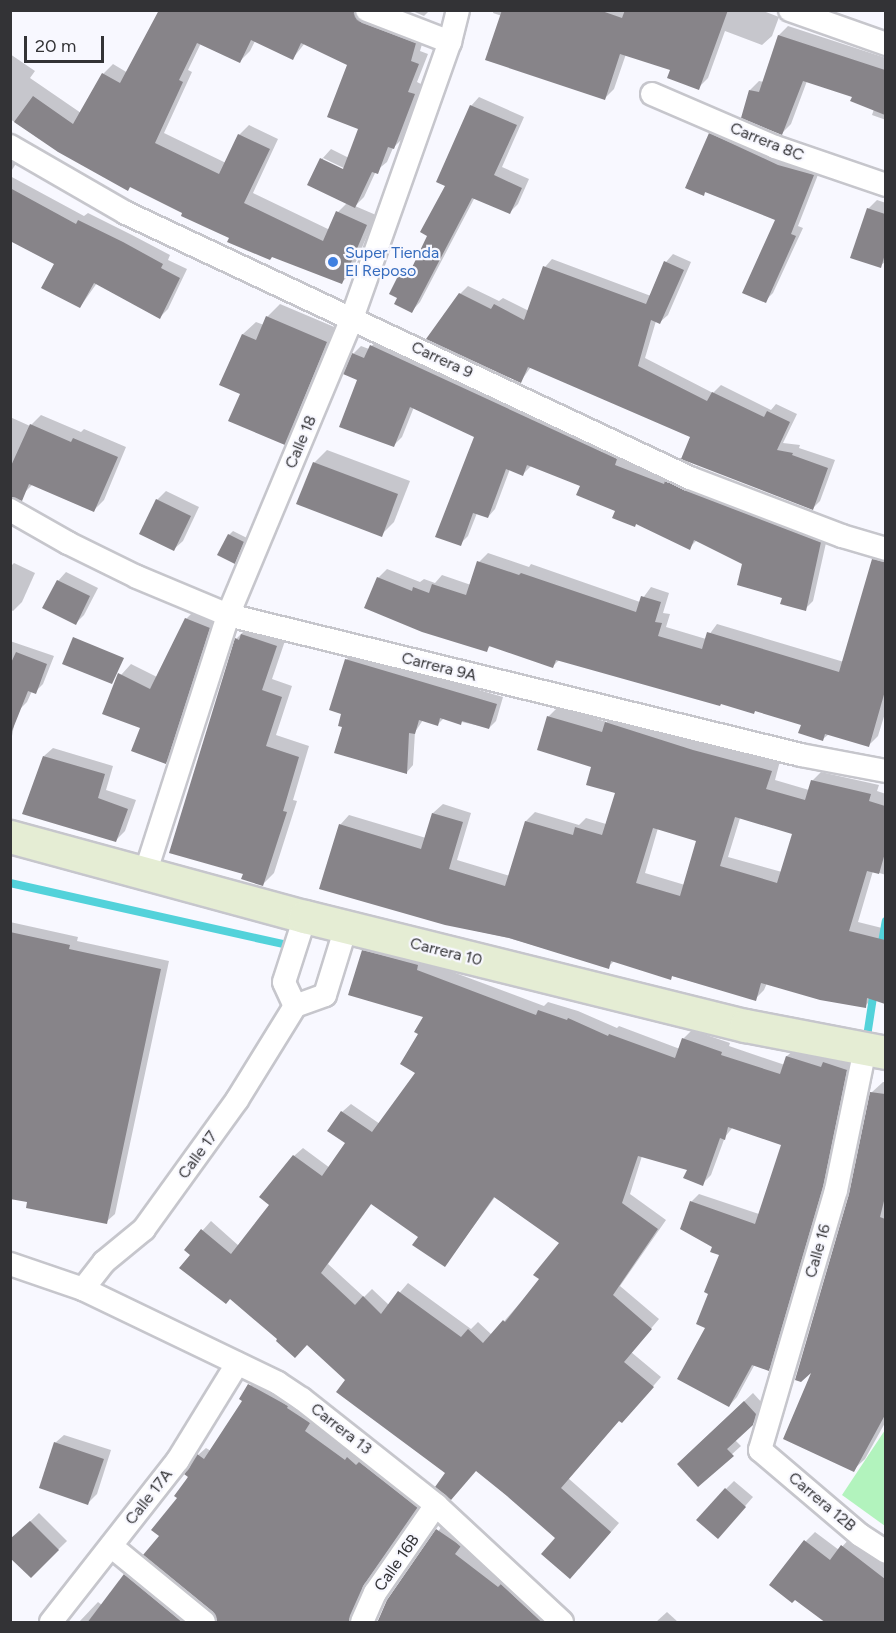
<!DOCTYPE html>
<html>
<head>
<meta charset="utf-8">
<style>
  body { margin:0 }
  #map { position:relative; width:896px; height:1633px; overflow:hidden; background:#f8f8ff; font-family:Figtree,sans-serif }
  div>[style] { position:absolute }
  .green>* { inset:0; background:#b2f3bd }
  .shadow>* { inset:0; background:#0003 }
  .stream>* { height:8px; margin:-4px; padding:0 4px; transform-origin:4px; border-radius:4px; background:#53d2da }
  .building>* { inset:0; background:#878489 }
  .roads { filter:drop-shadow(2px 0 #c6c6cc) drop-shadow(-2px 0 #c6c6cc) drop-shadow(0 2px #c6c6cc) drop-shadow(0 -2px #c6c6cc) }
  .street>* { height:22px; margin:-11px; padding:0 11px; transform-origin:11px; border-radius:11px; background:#fff }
  .secondary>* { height:32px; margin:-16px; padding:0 16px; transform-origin:16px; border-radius:16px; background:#e5edd4 }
  .dots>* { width:16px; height:16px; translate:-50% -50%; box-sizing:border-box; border:3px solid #f8f8ff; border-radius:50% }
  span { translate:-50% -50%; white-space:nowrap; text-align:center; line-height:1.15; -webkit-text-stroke:4.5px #f8f8ff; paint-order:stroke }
  .street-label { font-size:16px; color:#333336 }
  .shop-label { font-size:16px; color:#366cbe }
  .left { translate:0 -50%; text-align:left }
  .frame { position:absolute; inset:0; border:12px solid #333336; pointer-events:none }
  .scale { position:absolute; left:24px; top:36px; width:80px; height:27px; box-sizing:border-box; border:3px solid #333336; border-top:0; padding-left:8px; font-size:18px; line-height:21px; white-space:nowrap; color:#333336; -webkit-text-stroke:4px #f8f8ff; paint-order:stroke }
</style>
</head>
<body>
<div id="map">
  <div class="green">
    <div style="clip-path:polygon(885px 1430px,885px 1526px,842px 1495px)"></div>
  </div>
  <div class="shadow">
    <div style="clip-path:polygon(evenodd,154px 10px,355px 10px,370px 18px,425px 34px,420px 51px,428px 54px,417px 82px,423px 85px,404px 137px,393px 148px,387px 162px,376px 171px,364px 197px,355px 206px,376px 215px,351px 273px,341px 283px,184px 212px,58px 151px,10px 119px,10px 54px,35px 71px,30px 78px,81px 113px,103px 74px,113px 64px,128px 73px,160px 13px,154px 10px,255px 41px,293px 58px,305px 43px,349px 64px,360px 128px,349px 158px,331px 149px,322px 159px,347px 203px,338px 212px,330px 230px,253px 193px,278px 139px,249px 125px,239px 135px,226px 163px,164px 133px,192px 72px,188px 70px,201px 43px,240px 61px,250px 51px,255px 41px,154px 10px,323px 158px,350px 171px,349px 174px,323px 161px,323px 158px)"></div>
    <div style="clip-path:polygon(410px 10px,430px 10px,424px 16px)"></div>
    <div style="clip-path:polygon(494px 10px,761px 10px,779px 17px,772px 36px,762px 45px,725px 31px,708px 78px,698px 88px,672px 69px,626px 54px,614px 89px,605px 98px,502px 16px,493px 13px)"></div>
    <div style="clip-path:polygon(788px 26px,886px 58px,886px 120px,872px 115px,874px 109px,854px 96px,807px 81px,791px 124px,782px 133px,750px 90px,759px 81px,764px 82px,779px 35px)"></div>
    <div style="clip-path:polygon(479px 97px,524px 117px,502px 167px,529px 179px,518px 204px,510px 212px,475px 197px,420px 302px,412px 311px,401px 275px,409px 267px,413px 268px,429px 236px,471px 106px)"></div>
    <div style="clip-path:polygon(719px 126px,821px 167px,798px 226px,803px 228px,773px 293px,765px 301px,777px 219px,707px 191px,703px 194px,711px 134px)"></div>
    <div style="clip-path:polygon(10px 154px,19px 159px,10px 173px)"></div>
    <div style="clip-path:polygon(10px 176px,84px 216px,88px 213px,132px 235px,170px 255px,168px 260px,187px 269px,168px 309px,160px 317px,97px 283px,80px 307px,56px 263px,10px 220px)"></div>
    <div style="clip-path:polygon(877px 200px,886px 203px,886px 261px,880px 266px,868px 209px)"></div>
    <div style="clip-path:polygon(673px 254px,691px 262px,668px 315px,660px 322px,656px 321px,645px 358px,713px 393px,721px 385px,771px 410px,776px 404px,797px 414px,783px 443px,800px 445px,799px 448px,835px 460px,820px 501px,812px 509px,692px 436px,531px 367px,520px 382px,460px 294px,468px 286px,499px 301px,503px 298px,529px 311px,545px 267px,552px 259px,651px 296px,666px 262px)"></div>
    <div style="clip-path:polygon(280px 304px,339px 329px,297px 430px,284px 443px,242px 393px,221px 384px,243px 334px,256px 322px,264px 325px,267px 317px)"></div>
    <div style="clip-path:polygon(379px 338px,828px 534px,813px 601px,805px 609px,784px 597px,744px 563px,697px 540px,689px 548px,637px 523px,635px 525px,582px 485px,532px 465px,523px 474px,510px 469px,495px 509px,488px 517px,477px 513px,468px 536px,460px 544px,476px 436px,414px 407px,402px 437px,394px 445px,359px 379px,353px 354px,361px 346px,369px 349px)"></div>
    <div style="clip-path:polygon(41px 415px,81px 432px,84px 429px,126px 447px,104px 500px,94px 510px,33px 484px,24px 493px,10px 487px,10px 417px,30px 426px)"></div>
    <div style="clip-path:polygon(327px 450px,410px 481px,394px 522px,381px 535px,314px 463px)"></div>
    <div style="clip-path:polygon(166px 491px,199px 507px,183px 541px,174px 549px,157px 500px)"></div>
    <div style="clip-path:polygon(233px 531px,247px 538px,234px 562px,229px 535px)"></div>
    <div style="clip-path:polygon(883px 551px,886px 551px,886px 710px,878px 736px,869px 745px,829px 734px,823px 739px,803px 724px,756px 710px,754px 712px,559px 660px,553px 666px,491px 645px,486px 650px,378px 578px,387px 569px,420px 582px,424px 579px,435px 583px,442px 575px,471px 585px,479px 562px,488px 553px,529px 567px,531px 564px,640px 602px,651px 587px,669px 593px,663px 613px,670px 614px,666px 627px,706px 639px,717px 624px,844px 662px,873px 560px)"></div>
    <div style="clip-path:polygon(14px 563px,35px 573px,22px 602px,13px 611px,10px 609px,10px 567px)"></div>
    <div style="clip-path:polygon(66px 572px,98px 588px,84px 615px,76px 623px,58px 581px)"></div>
    <div style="clip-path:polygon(197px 608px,219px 617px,176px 752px,166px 762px,121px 675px,131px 664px,157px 677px,186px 619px)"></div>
    <div style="clip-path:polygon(247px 628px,287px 635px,272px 679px,292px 686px,276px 735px,309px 746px,293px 800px,297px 801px,274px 873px,263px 884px,236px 639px)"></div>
    <div style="clip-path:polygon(10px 641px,54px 656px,43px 684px,35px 692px,32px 691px,27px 702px,19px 710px,17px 709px,10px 747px)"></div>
    <div style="clip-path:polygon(353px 653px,503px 697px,496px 721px,489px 728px,444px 718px,438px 724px,423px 720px,415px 732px,413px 765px,407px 772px,344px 726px,346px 660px)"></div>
    <div style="clip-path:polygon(evenodd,558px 707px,607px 722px,616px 713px,780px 761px,775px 780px,809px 790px,812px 781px,821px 772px,879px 785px,877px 791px,886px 794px,886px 875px,873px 871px,858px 922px,886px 929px,886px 1002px,873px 998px,865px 1006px,767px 983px,764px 990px,755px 999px,615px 960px,608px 967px,509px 938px,445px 924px,340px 825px,349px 815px,426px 838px,433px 813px,443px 804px,471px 813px,457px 860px,510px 876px,526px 821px,535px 812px,579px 825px,586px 818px,606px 824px,617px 792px,548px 717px,558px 707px,740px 818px,794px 833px,782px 872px,728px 857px,740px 818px,558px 707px,658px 828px,698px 840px,685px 885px,645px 873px,658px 828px)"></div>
    <div style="clip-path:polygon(53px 748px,113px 766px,106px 790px,136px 800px,125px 831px,116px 840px,44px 756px)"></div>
    <div style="clip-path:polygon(10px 922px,78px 937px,77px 941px,169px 961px,115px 1214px,106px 1222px,10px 1197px)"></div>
    <div style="clip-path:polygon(evenodd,372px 942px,544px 1006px,548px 1002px,578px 1011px,617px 1028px,619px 1026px,680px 1049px,683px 1039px,692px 1030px,730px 1043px,729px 1046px,785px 1065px,787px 1056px,796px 1048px,829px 1059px,833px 1054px,855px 1062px,831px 1177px,777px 1361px,769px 1369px,755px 1364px,737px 1397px,729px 1406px,707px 1327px,710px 1293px,721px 1254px,713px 1246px,691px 1202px,699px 1194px,759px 1214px,783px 1144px,733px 1127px,725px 1137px,711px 1175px,702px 1184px,689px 1169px,642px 1156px,630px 1194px,666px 1220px,620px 1286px,659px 1319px,631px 1352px,661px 1377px,630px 1413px,620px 1419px,568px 1478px,619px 1523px,579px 1569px,557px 1538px,477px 1470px,447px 1473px,307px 1343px,280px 1339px,186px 1249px,211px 1221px,239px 1246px,271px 1204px,294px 1156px,303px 1148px,330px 1168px,347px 1143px,342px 1112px,351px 1104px,380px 1124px,418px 1073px,420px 1034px,425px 1016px,363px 950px,372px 942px,495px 1197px,562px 1242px,541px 1279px,492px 1335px,478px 1322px,471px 1329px,408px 1283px,389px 1305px,372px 1289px,364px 1297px,328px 1264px,372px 1203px,420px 1237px,445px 1265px,495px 1197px)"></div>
    <div style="clip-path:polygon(883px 1082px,886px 1082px,886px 1421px,865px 1459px,853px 1470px,815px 1367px,871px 1093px)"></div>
    <div style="clip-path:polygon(257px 1377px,317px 1415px,312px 1422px,354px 1453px,424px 1499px,370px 1578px,356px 1614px,361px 1622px,218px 1622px,218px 1617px,161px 1536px,198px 1455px,206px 1448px,211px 1451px,244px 1400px,241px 1398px)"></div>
    <div style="clip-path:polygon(753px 1393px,764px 1405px,761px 1415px,735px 1440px,741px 1446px,698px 1485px,687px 1455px)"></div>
    <div style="clip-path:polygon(64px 1435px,111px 1450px,97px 1494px,88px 1503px,55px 1443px)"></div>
    <div style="clip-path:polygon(734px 1481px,753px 1497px,726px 1528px,726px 1489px)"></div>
    <div style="clip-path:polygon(39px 1513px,67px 1541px,31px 1576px,10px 1541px)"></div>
    <div style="clip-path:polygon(445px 1522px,467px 1538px,462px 1546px,556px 1622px,378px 1622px,388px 1600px)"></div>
    <div style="clip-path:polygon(815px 1532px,839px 1550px,852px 1536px,886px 1562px,886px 1622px,828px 1622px,806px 1541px)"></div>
    <div style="clip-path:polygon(133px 1567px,201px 1622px,79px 1622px,98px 1602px,102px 1605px)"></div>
    <div style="clip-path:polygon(667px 1612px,678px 1622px,656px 1622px)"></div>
  </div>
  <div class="stream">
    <div style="left:10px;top:883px;width:284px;rotate:12.6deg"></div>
    <div style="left:881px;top:948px;width:27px;rotate:-80deg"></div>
    <div style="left:866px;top:1043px;width:53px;rotate:-81.3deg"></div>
  </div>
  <div class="building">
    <div style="clip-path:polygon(159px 10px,354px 10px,356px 18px,362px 23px,416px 43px,411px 61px,419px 64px,408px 92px,415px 94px,394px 149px,388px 147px,378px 174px,372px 172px,355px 208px,307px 185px,320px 158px,343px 169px,358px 129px,327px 117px,347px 65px,301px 43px,293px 60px,251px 40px,240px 63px,197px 43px,179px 80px,183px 82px,155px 143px,219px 174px,238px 134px,270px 149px,244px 203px,323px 241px,336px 211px,367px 225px,342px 284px,272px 257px,270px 260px,227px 242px,229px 238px,181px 216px,182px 213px,130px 187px,128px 191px,58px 152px,14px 122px,33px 96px,73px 124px,102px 73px,120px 83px)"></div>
    <div style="clip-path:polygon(502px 10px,599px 10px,622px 18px,625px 10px,728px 10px,699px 90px,667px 78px,670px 70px,620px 54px,605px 100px,485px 60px)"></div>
    <div style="clip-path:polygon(778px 35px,885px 70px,885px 115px,850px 101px,852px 97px,803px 81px,782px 135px,741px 118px,749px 90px,759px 92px)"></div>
    <div style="clip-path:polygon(470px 105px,517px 125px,494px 175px,522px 188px,510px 214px,472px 198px,412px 313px,394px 304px,397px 298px,389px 294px,399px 274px,407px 278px,427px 236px,420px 232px,445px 186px,436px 182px)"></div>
    <div style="clip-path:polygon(709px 133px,778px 165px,814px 175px,791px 234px,796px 236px,766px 303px,742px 293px,775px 220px,705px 192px,704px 196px,685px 188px)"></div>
    <div style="clip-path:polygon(10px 188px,76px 224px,78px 220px,123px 242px,163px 264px,161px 268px,180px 278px,160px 319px,94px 283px,80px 308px,41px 288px,54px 264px,10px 241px)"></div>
    <div style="clip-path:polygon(867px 208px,885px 214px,885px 254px,881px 268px,850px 258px)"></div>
    <div style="clip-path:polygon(664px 261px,684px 270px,660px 324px,651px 320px,638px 366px,707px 401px,712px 392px,764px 417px,767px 411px,790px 422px,777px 450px,793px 453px,792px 455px,828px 468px,813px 510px,681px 459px,690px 437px,528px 367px,521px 383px,426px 339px,459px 293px,491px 309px,494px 304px,524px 320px,543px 266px,646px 304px)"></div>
    <div style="clip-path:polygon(266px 316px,327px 342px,285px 445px,228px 421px,240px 394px,219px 385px,242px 334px,256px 340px)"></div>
    <div style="clip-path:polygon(370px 345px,617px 459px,615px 465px,664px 484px,665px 481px,821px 542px,806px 611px,780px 604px,782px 598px,737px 585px,742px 564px,694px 540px,690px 550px,636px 524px,635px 527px,612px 518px,615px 511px,576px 495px,580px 486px,527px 465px,523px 476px,506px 469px,488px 518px,473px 513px,461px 546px,435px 537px,474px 437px,410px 407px,394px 447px,339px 427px,357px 380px,343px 374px,352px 353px,364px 358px)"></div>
    <div style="clip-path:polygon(30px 424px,71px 442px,73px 438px,118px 457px,94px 512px,29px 484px,22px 501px,10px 497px,10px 468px)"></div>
    <div style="clip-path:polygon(313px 462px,398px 494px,382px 537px,296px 504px)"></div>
    <div style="clip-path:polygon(156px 499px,191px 516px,174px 551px,139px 534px)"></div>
    <div style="clip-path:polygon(228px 534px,244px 542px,235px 564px,217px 555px)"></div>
    <div style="clip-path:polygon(872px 559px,885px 562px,885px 691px,869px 747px,825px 734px,823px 741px,798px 733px,801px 725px,755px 711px,754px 714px,721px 704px,720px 706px,556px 660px,553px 668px,489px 646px,487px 652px,422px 632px,364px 608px,377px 577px,412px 591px,413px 587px,429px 593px,432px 584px,466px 595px,477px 561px,519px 575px,521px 573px,636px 612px,641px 596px,661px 602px,655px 622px,662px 623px,658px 636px,702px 649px,707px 632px,839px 672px)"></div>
    <div style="clip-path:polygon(57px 580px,90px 596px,76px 625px,42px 608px)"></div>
    <div style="clip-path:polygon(185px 618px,210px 628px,166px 764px,131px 751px,140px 728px,102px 714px,118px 673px,150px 689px)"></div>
    <div style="clip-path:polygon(241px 634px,277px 646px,262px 690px,282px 697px,266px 746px,299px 757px,283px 811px,287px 812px,263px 886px,241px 879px,243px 874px,169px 853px,235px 638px,239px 640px)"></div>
    <div style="clip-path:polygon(73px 637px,124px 658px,112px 684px,62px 664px)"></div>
    <div style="clip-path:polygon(16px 652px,47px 664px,36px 694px,28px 691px,12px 731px,10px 665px)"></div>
    <div style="clip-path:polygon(345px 659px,497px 704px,489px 729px,462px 721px,461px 725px,440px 718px,438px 726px,419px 720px,415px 734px,409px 733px,407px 774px,334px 753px,342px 727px,338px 726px,341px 714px,329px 710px)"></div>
    <div style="clip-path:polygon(evenodd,547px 716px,602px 732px,605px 722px,693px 750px,772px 771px,766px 789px,805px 800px,811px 780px,871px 794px,869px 801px,885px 806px,885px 853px,879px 874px,867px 871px,849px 931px,885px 940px,885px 1004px,867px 998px,866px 1008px,820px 1000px,761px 983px,756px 1001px,672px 976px,671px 980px,611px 961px,609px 969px,509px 938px,445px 925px,319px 889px,339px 824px,421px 849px,432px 813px,463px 822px,449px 869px,505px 886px,525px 821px,573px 835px,575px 827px,602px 835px,615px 793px,586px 785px,591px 767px,537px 750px,547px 716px,735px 817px,792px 834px,777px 883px,720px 866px,735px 817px,547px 716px,653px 828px,696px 841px,680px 896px,636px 883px,653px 828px)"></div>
    <div style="clip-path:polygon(43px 756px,105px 774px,98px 798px,128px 809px,116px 842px,22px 814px)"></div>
    <div style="clip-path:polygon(10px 932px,70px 945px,69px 949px,161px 969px,107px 1224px,26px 1208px,27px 1202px,10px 1199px)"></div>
    <div style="clip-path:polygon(evenodd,362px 950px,418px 965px,417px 970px,536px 1015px,538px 1010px,567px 1020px,568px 1018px,608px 1036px,609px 1034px,675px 1058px,682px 1038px,722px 1052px,721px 1055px,780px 1074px,786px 1056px,821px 1067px,823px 1062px,847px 1070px,823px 1187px,769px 1371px,752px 1365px,729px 1407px,677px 1379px,705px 1328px,696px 1324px,708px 1294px,704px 1292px,719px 1255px,710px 1252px,712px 1247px,680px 1229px,690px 1201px,755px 1224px,781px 1145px,728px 1127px,725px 1140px,720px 1138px,703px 1186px,683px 1178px,687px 1170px,638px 1156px,622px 1203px,658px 1229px,613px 1295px,652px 1329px,624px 1362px,654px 1387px,622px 1423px,619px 1421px,561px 1488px,611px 1532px,570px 1579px,541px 1554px,555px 1538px,507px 1496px,476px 1471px,451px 1500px,435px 1487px,445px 1473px,336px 1392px,345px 1380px,307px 1345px,295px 1358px,276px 1341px,277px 1339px,230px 1299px,226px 1304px,179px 1268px,190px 1255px,184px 1250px,201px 1229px,231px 1254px,269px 1205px,259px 1197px,293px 1155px,322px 1176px,345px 1143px,327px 1131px,341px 1111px,372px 1132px,415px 1073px,400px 1064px,418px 1034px,414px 1032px,423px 1017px,348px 995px,362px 950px,494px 1197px,559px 1243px,533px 1275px,539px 1279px,505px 1322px,503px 1320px,483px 1343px,468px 1329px,461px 1337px,398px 1291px,381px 1314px,363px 1296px,355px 1305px,321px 1273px,371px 1204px,418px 1237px,412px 1245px,445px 1267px,494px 1197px)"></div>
    <div style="clip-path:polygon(870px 1092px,885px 1094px,885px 1197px,880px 1217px,885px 1219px,885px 1415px,854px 1472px,783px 1439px,811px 1373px,801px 1382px,795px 1380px,849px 1194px)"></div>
    <div style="clip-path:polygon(248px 1384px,288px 1406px,287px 1408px,310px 1423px,305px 1431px,345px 1460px,347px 1457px,356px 1465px,359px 1462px,418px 1508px,364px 1585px,349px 1623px,217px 1623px,213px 1612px,143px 1555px,159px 1536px,151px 1530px,177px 1498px,174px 1496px,188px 1477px,184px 1474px,197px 1454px,204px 1459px,242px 1401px,239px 1399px)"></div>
    <div style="clip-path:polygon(744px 1401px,756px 1414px,753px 1425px,727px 1449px,734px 1456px,698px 1487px,677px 1464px)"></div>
    <div style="clip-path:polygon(54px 1442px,104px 1459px,88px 1505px,39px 1488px)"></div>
    <div style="clip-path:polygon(725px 1488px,746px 1507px,718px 1539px,696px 1520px)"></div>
    <div style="clip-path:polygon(30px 1521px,59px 1550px,31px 1578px,10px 1558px,10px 1539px)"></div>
    <div style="clip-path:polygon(436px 1529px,461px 1546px,455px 1554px,498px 1587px,501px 1584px,543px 1623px,377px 1623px,387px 1600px)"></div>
    <div style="clip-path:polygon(804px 1540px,830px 1560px,841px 1545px,885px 1579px,885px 1623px,826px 1623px,795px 1600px,792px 1603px,769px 1585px)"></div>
    <div style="clip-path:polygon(124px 1574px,183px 1623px,87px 1623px)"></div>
  </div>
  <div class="roads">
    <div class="street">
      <div style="left:367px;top:10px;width:89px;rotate:21.1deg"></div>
      <div style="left:790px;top:10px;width:102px;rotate:19.5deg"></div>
      <div style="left:652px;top:94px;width:134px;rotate:23.3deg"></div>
      <div style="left:775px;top:147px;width:117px;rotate:18.9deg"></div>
      <div style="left:10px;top:146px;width:134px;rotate:30deg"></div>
      <div style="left:126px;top:213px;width:623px;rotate:25.17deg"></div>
      <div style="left:690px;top:478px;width:163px;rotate:20.9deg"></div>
      <div style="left:842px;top:536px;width:46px;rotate:16.5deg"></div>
      <div style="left:10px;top:510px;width:67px;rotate:29.6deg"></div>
      <div style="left:68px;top:543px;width:77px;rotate:26.2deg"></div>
      <div style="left:137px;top:577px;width:99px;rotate:22.7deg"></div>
      <div style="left:228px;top:615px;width:590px;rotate:13.73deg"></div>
      <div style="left:801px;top:755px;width:86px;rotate:10.7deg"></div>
      <div style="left:145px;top:874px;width:272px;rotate:-72.2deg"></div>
      <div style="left:228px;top:615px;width:322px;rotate:-67.3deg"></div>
      <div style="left:352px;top:318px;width:293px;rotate:-70.5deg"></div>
      <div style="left:450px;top:42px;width:33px;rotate:-76deg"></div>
      <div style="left:295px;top:1006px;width:26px;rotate:-115deg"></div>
      <div style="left:284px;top:982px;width:68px;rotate:-72.1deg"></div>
      <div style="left:865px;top:1049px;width:144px;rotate:101.6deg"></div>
      <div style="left:836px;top:1190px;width:271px;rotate:106.3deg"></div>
      <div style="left:760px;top:1450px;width:131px;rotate:40.4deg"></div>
      <div style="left:860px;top:1535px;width:31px;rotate:33deg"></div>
      <div style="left:10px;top:1264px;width:77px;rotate:18.9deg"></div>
      <div style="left:83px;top:1289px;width:216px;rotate:25.7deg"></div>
      <div style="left:278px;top:1383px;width:29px;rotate:34deg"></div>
      <div style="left:302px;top:1399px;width:171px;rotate:38.3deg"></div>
      <div style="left:436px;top:1505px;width:172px;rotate:42.9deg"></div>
      <div style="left:83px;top:1289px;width:34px;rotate:-52deg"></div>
      <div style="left:104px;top:1262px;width:52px;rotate:-39.5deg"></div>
      <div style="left:144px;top:1229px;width:159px;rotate:-54.2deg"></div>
      <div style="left:237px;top:1100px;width:110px;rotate:-58.3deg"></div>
      <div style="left:295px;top:1006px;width:32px;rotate:-20deg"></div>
      <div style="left:325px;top:995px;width:71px;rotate:-72.8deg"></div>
      <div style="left:111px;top:1546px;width:120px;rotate:39.3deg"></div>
      <div style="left:51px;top:1622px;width:206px;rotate:-51.9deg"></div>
      <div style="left:178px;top:1460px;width:113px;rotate:-58.4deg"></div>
      <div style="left:362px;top:1622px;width:32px;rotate:-66deg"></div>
      <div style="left:375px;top:1593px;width:107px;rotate:-55.3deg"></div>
    </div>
    <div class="secondary">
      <div style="left:10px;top:837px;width:306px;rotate:15.2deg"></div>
      <div style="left:305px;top:917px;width:454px;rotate:13.9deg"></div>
      <div style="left:746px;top:1026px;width:143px;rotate:10.9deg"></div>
    </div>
  </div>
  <div class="dots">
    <div style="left:333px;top:262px;background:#3f7fe0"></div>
  </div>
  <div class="street-label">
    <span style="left:767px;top:142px;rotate:22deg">Carrera 8C</span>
    <span style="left:442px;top:360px;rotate:25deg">Carrera 9</span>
    <span style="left:301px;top:442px;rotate:-67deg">Calle 18</span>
    <span style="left:439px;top:667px;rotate:14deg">Carrera 9A</span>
    <span style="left:446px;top:952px;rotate:14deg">Carrera 10</span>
    <span style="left:198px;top:1155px;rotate:-54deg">Calle 17</span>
    <span style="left:818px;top:1251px;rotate:-74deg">Calle 16</span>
    <span style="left:341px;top:1429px;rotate:38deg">Carrera 13</span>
    <span style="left:149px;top:1497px;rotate:-52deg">Calle 17A</span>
    <span style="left:822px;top:1502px;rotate:40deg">Carrera 12B</span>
    <span style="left:397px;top:1563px;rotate:-55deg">Calle 16B</span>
  </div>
  <div class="shop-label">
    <span class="left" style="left:345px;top:262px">Super Tienda<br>El Reposo</span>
  </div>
  <div class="frame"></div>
  <div class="scale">20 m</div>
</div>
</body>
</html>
